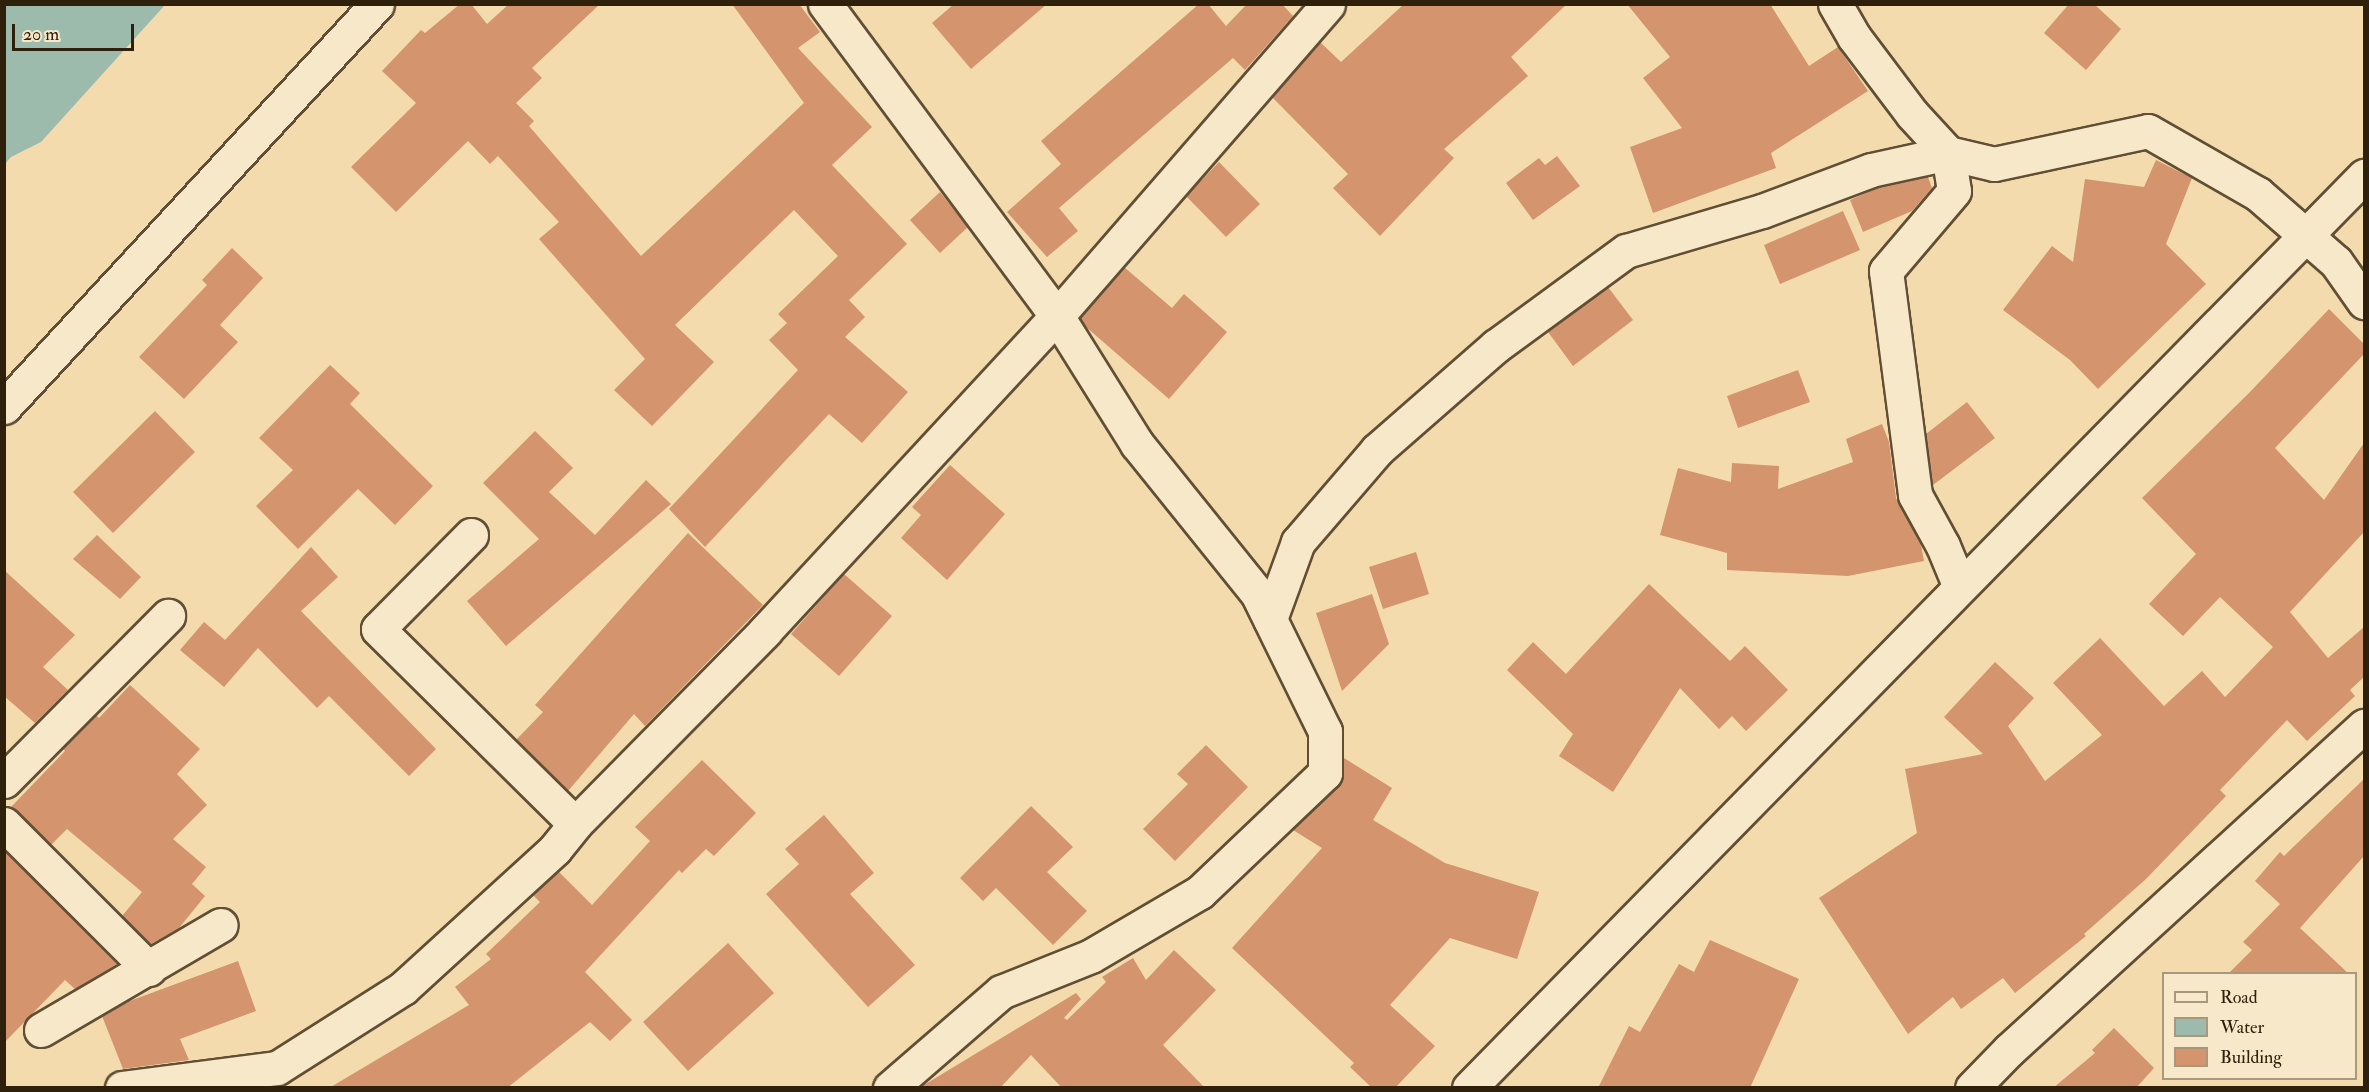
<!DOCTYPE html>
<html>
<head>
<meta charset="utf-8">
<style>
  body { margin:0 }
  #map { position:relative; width:2369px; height:1092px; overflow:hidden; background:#f4dbad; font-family:"IM FELL Double Pica",serif }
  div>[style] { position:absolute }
  .water>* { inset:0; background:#9cbbad }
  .building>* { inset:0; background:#d4946e }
  .roads { filter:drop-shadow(2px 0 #604f34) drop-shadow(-2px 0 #604f34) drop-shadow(0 2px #604f34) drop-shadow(0 -2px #604f34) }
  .street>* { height:33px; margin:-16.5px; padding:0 16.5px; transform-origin:16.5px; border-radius:16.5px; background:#f8e8ca }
  .secondary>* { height:33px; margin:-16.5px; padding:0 16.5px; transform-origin:16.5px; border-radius:16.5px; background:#f8e8ca }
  span { translate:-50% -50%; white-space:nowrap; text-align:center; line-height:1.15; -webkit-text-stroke:5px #f8e8ca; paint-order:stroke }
  .frame { position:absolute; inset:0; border:6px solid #2e200b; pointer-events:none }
  .legend { position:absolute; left:2162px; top:972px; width:195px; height:108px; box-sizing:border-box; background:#f8e8ca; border:2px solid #a7987e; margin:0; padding:8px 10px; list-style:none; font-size:18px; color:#2e200b }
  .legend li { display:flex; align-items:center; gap:12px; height:30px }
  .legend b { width:30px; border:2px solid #a7987e }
  .scale { position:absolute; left:12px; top:24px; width:122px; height:27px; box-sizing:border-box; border:3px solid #2e200b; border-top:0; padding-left:8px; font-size:18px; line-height:21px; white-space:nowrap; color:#2e200b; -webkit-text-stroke:4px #f8e8ca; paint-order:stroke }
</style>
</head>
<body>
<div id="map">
  <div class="water">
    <div style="clip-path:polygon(5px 4px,165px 4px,165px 5px,41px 142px,11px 157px,5px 164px)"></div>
  </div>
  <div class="building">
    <div style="clip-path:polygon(460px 4px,471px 4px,487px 24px,509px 4px,600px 4px,532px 68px,542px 78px,516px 103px,534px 121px,529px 126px,641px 256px,804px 103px,732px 4px,799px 4px,820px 32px,798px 48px,872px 127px,832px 165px,907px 244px,849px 300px,865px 317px,845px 337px,908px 392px,862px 443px,829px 414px,705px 547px,669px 509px,798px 370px,769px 340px,787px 323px,778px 314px,838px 256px,794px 210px,675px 325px,714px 362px,652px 426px,614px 390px,645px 359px,539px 239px,559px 222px,498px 156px,490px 164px,468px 141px,396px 212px,351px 167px,416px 103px,382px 71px,421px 30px,425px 33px)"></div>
    <div style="clip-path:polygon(954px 4px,1047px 4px,971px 69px,932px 23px)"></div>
    <div style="clip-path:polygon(1199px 4px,1208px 4px,1226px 26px,1247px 4px,1282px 4px,1293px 16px,1245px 70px,1233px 58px,1059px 208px,1078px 231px,1047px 257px,1007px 212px,1061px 164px,1041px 141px)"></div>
    <div style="clip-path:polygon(1404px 4px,1567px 4px,1511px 57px,1528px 76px,1444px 149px,1454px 158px,1380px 236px,1333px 188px,1348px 174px,1272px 97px,1320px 42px,1341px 62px)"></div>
    <div style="clip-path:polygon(1627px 4px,1770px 4px,1809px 66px,1838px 47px,1868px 91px,1771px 153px,1776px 168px,1653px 213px,1630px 147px,1682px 128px,1643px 78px,1670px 57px)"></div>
    <div style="clip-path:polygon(2069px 4px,2094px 4px,2121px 29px,2086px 70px,2044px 33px)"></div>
    <div style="clip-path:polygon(1557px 156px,1580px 186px,1533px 220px,1506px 183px,1539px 158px,1545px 165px)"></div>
    <div style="clip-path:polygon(2156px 160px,2192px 178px,2166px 244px,2206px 284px,2098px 389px,2070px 360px,2003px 310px,2052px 246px,2073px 262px,2085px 179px,2144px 187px)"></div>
    <div style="clip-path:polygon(1219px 162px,1260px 204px,1226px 237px,1186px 196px)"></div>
    <div style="clip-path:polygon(1928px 177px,1932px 188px,1912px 211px,1863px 232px,1850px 200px,1880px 187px)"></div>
    <div style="clip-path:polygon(940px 192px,968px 227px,940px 253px,910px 220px)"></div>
    <div style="clip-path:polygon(1843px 211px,1860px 250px,1780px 284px,1764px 245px)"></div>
    <div style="clip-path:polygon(232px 248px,263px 278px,220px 325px,238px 342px,184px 399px,139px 357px,207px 285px,202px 280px)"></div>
    <div style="clip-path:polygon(1124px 267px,1172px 308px,1184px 294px,1227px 332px,1169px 399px,1086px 327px,1080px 318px)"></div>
    <div style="clip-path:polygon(1608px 287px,1633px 320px,1573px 366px,1548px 332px)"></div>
    <div style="clip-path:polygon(2329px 309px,2364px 344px,2364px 354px,2275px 448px,2324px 500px,2364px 443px,2364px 532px,2290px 612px,2328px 658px,2364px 627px,2364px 677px,2350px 690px,2355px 696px,2307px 741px,2287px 720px,2220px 790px,2226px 796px,2146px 879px,2084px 934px,2086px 936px,2015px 993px,2003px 978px,1961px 1009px,1953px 997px,1908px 1034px,1819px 898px,1917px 833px,1905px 769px,1983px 754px,1944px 717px,1995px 662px,2034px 698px,2008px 726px,2045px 781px,2102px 735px,2053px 683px,2100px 638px,2164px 706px,2202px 671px,2225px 697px,2273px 647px,2220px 597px,2183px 636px,2149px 604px,2196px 554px,2142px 498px,2249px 393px)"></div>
    <div style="clip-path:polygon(330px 365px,360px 393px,350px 404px,433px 486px,395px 525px,358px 489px,298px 549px,256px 506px,293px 470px,259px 438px)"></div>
    <div style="clip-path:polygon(1798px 370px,1810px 402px,1738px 428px,1727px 396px)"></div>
    <div style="clip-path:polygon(1967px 402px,1995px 438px,1933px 485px,1926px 434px)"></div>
    <div style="clip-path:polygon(155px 411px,195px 452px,113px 533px,73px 492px)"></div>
    <div style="clip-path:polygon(1882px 424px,1889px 442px,1896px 498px,1921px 545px,1924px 561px,1848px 576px,1727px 570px,1727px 553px,1660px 535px,1678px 468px,1731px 482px,1732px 463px,1779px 466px,1778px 489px,1853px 462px,1846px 439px)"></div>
    <div style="clip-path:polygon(535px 431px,573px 468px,549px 492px,595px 535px,646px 480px,671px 504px,506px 646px,467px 601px,539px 539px,483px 483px)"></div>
    <div style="clip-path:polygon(950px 465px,1005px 514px,947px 580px,901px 538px,921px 515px,912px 507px)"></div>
    <div style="clip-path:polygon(688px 533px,763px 605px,645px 726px,634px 714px,568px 791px,516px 740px,543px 712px,535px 705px)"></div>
    <div style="clip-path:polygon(97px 535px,141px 577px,120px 599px,73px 559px)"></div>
    <div style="clip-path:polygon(311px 547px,338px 577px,301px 611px,436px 749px,409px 776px,329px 696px,317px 708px,258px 648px,224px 687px,180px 650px,204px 622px,225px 640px)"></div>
    <div style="clip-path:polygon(1416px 552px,1429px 594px,1383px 609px,1369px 567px)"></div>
    <div style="clip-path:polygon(4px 570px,75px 635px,43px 667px,68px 690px,35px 723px,4px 696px)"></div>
    <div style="clip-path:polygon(844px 574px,892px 616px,839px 676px,791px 634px)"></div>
    <div style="clip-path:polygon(1649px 584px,1730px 661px,1745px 646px,1788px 690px,1746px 731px,1732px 716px,1719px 729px,1680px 688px,1613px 792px,1559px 756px,1573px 734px,1507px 670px,1533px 642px,1566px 674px)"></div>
    <div style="clip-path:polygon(1372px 594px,1389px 644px,1342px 691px,1316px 613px)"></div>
    <div style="clip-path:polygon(130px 685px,200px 749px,177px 774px,207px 805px,173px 839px,206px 867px,192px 884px,205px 896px,179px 928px,151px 944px,122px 916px,142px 892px,67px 829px,51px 845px,11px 807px,65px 751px,63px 749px,96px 715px,99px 718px)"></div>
    <div style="clip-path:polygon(1206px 745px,1248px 787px,1175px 861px,1143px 829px,1188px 784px,1177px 774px)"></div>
    <div style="clip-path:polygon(1344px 758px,1392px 788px,1373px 820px,1445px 863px,1539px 892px,1517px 959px,1450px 938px,1390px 1005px,1435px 1046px,1395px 1088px,1372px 1088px,1350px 1067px,1354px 1063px,1232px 948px,1322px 848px,1293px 830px,1338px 786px,1344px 773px)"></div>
    <div style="clip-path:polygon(702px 760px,756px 813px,714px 856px,706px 849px,682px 873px,679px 870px,585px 972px,632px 1020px,610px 1041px,590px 1022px,507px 1088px,329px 1088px,469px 1005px,455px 987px,491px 959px,486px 954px,540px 902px,533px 895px,558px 871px,592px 905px,650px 841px,635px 827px)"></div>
    <div style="clip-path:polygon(2364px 779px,2364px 856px,2300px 928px,2349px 974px,2228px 974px,2252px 950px,2243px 942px,2280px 904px,2255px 881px,2280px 852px,2284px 856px)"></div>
    <div style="clip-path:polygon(1031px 806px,1073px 847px,1047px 872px,1087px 911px,1053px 945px,996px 888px,983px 901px,960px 878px)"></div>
    <div style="clip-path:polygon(824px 815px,874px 873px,850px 894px,915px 965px,868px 1007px,766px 894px,799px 864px,785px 849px)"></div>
    <div style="clip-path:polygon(4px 851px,117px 964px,75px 989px,65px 980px,4px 1043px)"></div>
    <div style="clip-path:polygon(1710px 940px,1799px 979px,1750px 1088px,1598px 1088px,1629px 1026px,1640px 1032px,1679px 964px,1694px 972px)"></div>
    <div style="clip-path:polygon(728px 943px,774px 993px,688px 1071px,643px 1022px)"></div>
    <div style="clip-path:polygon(1174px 950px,1216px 990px,1163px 1045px,1205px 1088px,1062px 1088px,1031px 1055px,1000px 1088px,919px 1088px,1076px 993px,1081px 999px,1064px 1018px,1067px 1020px,1106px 982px,1102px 977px,1133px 958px,1146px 980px)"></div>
    <div style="clip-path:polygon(238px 961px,256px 1011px,180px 1039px,189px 1060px,123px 1069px,102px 1016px,127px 1002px)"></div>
    <div style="clip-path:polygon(2114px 1028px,2154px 1068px,2136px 1088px,2053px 1088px,2095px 1053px,2092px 1050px)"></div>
  </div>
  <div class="roads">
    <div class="street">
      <div style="left:825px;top:4px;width:389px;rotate:53.4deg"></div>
      <div style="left:1057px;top:316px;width:151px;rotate:58deg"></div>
      <div style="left:1137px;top:444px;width:191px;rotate:51.2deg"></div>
      <div style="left:1257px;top:593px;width:154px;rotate:63.8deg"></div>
      <div style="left:1325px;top:731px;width:42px;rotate:90deg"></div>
      <div style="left:1325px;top:773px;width:173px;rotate:136.4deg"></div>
      <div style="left:1200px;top:892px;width:126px;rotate:149.6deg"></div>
      <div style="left:1091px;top:956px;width:97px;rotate:158.2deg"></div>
      <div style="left:1001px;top:992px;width:147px;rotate:139.1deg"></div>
      <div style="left:1835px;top:4px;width:38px;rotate:60deg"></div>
      <div style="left:1854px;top:37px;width:96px;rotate:53deg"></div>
      <div style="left:1912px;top:114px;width:53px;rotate:47.3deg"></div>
      <div style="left:1948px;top:153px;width:47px;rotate:13.4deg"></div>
      <div style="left:1994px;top:164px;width:157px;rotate:-12.1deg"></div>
      <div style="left:2148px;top:131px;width:127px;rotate:29.8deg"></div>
      <div style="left:2258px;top:194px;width:103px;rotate:41.1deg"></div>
      <div style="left:2336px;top:262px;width:49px;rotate:55deg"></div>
      <div style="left:471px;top:535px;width:132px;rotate:134.7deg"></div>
      <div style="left:378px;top:629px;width:277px;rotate:44.7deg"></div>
      <div style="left:1270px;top:619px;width:82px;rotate:-70deg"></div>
      <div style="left:1298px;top:542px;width:121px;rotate:-49.3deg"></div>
      <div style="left:1377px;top:450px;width:158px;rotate:-41.2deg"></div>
      <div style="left:1496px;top:346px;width:161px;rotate:-36.2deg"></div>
      <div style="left:1626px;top:251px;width:142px;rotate:-16.4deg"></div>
      <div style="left:1762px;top:211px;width:116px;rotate:-20.6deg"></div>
      <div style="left:1871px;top:170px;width:79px;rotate:-12.4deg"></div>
      <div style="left:1948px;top:153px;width:38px;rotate:81deg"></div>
      <div style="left:1954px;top:191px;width:105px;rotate:130.4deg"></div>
      <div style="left:1886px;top:271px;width:226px;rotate:82.6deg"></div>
      <div style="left:1915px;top:495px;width:58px;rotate:61.2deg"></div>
      <div style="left:1943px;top:546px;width:44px;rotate:67.5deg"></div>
      <div style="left:4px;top:781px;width:233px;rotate:-45.2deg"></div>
      <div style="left:4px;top:824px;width:205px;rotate:45deg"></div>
      <div style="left:41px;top:1030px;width:208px;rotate:-30.3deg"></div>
      <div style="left:122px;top:1088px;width:156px;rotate:-7.4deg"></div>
      <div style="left:277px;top:1068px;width:149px;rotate:-32.4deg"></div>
      <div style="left:403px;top:988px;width:206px;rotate:-42.4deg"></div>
      <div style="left:555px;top:849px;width:32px;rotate:-51deg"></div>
      <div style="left:575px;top:824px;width:271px;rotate:-45.4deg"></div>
      <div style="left:765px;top:631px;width:430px;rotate:-47.2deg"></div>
      <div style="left:1057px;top:316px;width:413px;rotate:-49deg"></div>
    </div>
    <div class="secondary">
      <div style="left:4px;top:407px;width:549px;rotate:-47.21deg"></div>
      <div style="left:1469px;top:1088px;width:1278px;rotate:-45.54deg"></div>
      <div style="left:1972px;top:1088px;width:53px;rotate:-45.8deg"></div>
      <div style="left:2009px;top:1050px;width:481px;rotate:-42.4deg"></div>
    </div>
  </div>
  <div class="frame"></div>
  <ul class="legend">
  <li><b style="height:8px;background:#f8e8ca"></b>Road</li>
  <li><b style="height:16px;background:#9cbbad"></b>Water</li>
  <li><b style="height:16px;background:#d4946e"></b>Building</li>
  </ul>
  <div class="scale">20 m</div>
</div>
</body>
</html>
